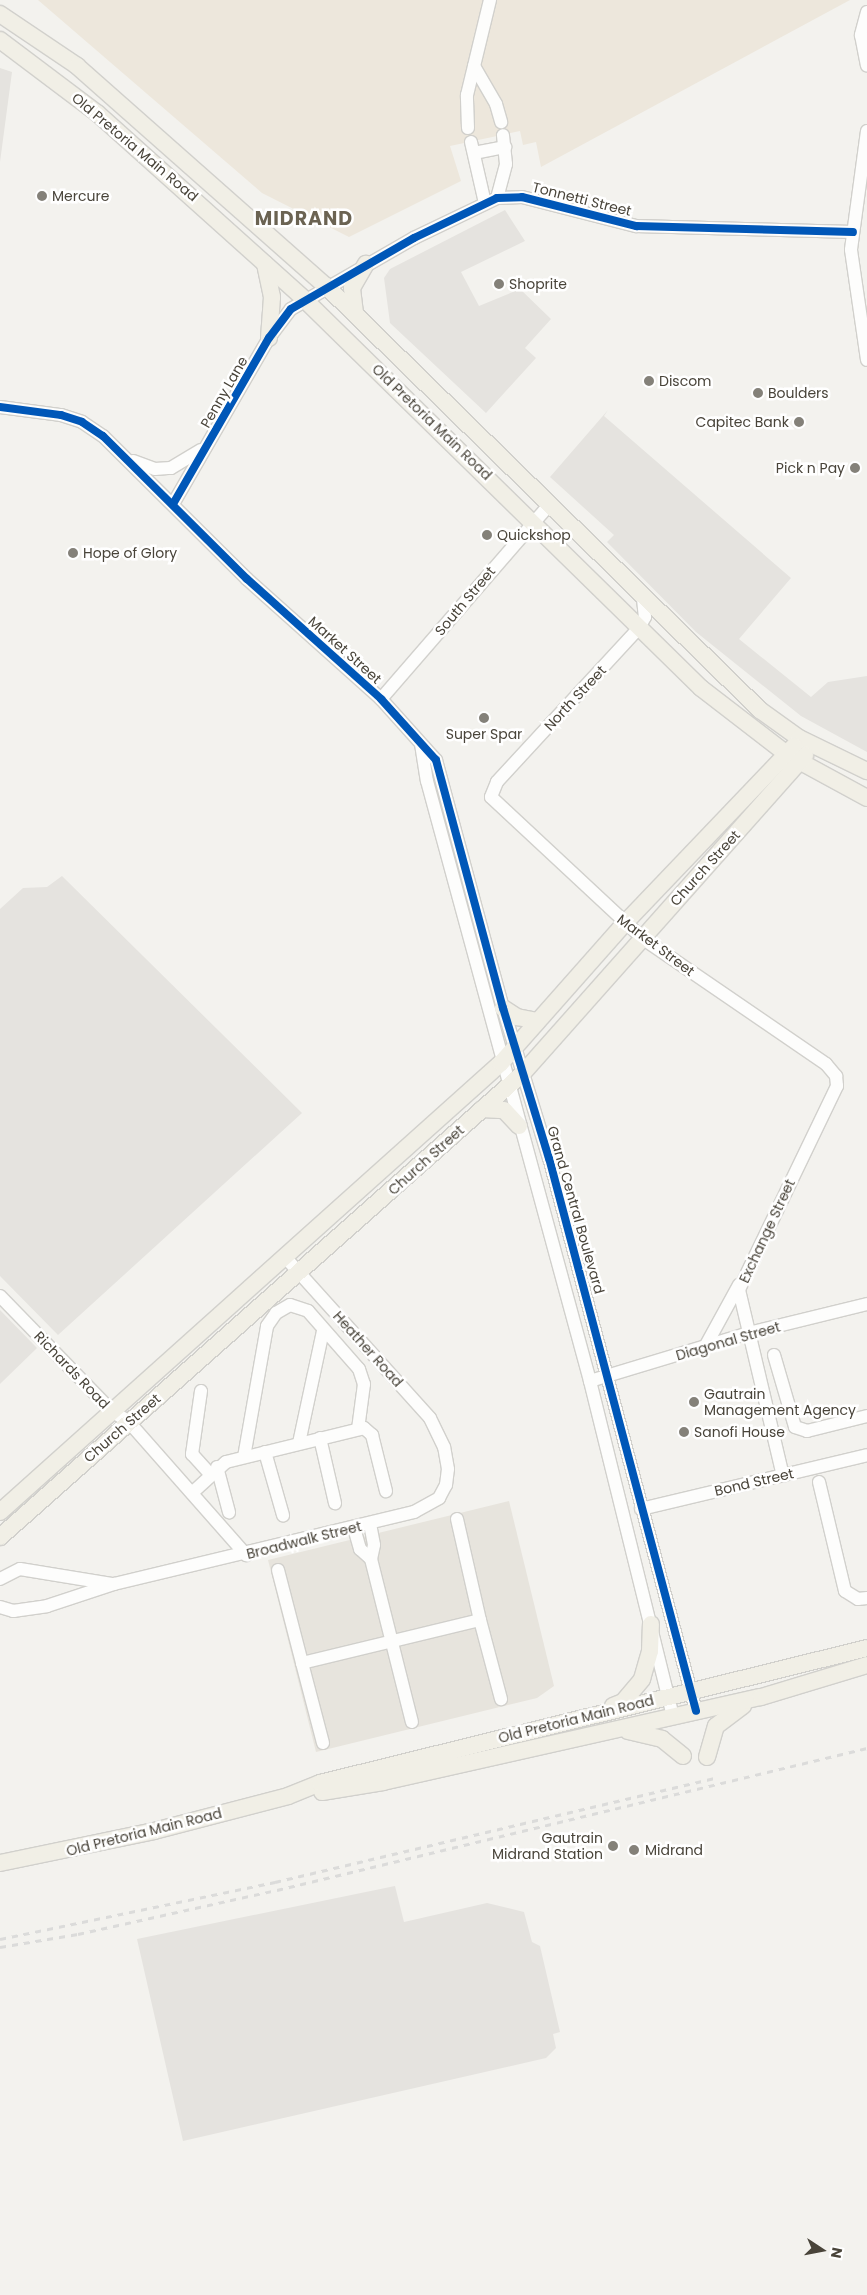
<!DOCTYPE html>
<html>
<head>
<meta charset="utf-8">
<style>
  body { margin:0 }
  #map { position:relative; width:867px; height:2295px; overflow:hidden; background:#f3f2ee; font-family:Poppins,sans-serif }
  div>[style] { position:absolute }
  .residential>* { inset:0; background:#e7e4dd }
  .commercial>* { inset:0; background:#ede7dc }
  .parking>* { inset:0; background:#e5e3df }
  .roads { filter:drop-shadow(1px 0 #d1d0cc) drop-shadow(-1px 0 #d1d0cc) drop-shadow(0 1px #d1d0cc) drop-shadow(0 -1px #d1d0cc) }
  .minor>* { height:12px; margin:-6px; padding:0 6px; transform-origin:6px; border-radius:6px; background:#fdfdfc }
  .major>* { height:16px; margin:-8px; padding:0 8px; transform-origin:8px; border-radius:8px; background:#f1efe6 }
  .rail>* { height:3px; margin-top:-1.5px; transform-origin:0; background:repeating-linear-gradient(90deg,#dbdbda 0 6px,transparent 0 12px) }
  .cycleway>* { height:8px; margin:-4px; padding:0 4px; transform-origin:4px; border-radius:4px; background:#0057b8 }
  .dots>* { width:14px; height:14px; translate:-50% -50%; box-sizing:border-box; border:2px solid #fff; border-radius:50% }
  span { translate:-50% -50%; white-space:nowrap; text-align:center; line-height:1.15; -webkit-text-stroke:5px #fff; paint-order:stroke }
  .street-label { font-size:14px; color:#49443a }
  .poi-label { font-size:14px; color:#49443a }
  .left { translate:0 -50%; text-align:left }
  .right { translate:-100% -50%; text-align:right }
  .district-label { font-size:19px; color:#6b6352; font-weight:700; letter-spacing:1px }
  .north { position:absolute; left:797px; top:2225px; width:50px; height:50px; -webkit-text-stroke:4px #fff; paint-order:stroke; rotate:101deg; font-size:14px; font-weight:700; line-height:20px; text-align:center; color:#49443a }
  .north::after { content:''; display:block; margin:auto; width:18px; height:22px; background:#49443a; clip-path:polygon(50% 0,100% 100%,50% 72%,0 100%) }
</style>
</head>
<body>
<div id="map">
  <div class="residential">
    <div style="clip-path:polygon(509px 1501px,554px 1686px,537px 1698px,316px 1752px,268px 1560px)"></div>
  </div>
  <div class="commercial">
    <div style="clip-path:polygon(38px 0,850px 0,541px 167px,536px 142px,523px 145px,520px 131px,450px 146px,461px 181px,349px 237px,262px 193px)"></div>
  </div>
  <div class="parking">
    <div style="clip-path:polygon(0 68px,12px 72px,0 162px)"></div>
    <div style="clip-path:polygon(505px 210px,525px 241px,461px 272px,479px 306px,520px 289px,551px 319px,525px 348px,536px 358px,486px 413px,390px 323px,384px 278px,390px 269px)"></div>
    <div style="clip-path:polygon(608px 410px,604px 416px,791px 578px,739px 639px,811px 697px,828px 682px,867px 676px,867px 752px,801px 716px,696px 632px,607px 542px,614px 535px,550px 477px)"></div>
    <div style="clip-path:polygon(62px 876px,302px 1113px,58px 1335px,0 1276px,0 909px,23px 888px,47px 887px)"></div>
    <div style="clip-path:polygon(0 1310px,37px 1348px,0 1384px)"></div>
    <div style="clip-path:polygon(395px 1886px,404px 1922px,487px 1903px,524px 1912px,532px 1942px,540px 1946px,560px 2032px,553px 2034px,556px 2048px,546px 2058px,183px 2141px,137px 1939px)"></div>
  </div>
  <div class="roads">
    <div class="minor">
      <div style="left:867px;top:12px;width:24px;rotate:105deg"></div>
      <div style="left:861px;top:35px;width:31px;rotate:79deg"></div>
      <div style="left:474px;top:66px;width:44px;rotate:59.9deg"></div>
      <div style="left:496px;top:104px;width:19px;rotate:74deg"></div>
      <div style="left:468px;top:128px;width:33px;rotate:-92deg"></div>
      <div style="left:467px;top:95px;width:98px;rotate:-76.4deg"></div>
      <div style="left:867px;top:131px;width:120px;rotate:97.7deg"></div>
      <div style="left:851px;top:250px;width:111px;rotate:81.7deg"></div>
      <div style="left:471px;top:142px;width:63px;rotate:77.1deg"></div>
      <div style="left:474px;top:153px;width:32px;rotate:-11deg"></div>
      <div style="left:497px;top:198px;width:35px;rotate:-75deg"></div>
      <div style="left:506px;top:164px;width:29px;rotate:-96deg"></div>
      <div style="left:0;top:407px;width:62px;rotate:7.5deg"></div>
      <div style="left:61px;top:415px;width:22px;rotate:18deg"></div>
      <div style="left:82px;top:422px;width:25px;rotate:34deg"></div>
      <div style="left:103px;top:436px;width:203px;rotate:44.8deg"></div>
      <div style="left:247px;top:579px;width:180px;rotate:41.8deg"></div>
      <div style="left:381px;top:699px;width:82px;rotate:48deg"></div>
      <div style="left:436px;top:760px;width:257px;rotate:74.9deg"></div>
      <div style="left:503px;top:1008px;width:157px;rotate:73deg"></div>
      <div style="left:549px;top:1158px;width:572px;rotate:75.11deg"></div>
      <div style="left:133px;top:461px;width:23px;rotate:20deg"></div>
      <div style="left:155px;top:469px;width:16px;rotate:-4deg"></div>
      <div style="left:171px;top:468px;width:35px;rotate:-31deg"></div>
      <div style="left:173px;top:504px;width:192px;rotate:-60deg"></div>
      <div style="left:269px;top:338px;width:36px;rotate:-53deg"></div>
      <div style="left:291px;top:309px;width:142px;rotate:-30deg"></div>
      <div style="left:414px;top:238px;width:92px;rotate:-25.7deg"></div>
      <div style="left:497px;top:198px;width:25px;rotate:-2deg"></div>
      <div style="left:522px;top:197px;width:118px;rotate:14.3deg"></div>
      <div style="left:636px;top:226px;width:217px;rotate:1.6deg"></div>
      <div style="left:643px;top:599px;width:18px;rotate:84deg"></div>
      <div style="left:645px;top:617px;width:14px;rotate:120deg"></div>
      <div style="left:638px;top:629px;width:208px;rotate:132.7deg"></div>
      <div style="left:497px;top:782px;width:16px;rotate:112deg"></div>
      <div style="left:491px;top:797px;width:207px;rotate:43deg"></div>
      <div style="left:642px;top:938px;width:223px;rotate:34.4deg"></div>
      <div style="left:826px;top:1064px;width:16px;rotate:50deg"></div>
      <div style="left:836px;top:1076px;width:10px;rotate:84deg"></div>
      <div style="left:837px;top:1086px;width:226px;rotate:115.7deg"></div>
      <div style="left:739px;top:1290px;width:191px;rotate:76.7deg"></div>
      <div style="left:381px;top:699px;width:258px;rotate:-49.1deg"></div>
      <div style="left:421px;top:744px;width:37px;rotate:81deg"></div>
      <div style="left:427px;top:781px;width:622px;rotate:74.8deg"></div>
      <div style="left:590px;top:1381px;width:346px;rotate:76.1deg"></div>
      <div style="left:0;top:1296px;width:162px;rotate:45.8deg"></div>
      <div style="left:113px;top:1412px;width:17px;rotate:31deg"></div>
      <div style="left:128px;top:1421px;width:179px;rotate:48.6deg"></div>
      <div style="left:705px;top:1347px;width:71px;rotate:-61.3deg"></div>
      <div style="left:774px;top:1355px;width:75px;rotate:73.7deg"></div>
      <div style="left:795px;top:1427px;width:13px;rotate:18deg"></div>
      <div style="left:807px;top:1431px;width:62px;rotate:-14deg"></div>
      <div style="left:590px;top:1381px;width:166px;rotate:-16.8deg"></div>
      <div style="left:749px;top:1333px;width:122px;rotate:-13.8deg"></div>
      <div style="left:201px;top:1391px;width:64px;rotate:98.1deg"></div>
      <div style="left:192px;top:1454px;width:28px;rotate:48deg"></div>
      <div style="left:320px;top:1438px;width:67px;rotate:77deg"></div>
      <div style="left:299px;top:1443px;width:115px;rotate:-77.9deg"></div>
      <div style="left:265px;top:1452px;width:66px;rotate:74.1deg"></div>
      <div style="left:244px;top:1457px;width:133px;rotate:-80deg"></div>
      <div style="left:267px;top:1326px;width:16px;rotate:-55deg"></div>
      <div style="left:276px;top:1313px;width:16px;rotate:-30deg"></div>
      <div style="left:290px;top:1305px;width:19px;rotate:18deg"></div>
      <div style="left:308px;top:1311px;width:77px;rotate:48.7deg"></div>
      <div style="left:359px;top:1369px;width:16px;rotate:72deg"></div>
      <div style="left:364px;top:1384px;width:45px;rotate:97.6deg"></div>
      <div style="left:217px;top:1467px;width:47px;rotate:75.1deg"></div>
      <div style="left:819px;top:1482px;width:112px;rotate:76.6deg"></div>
      <div style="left:845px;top:1591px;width:15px;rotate:32deg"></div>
      <div style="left:858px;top:1599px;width:9px;rotate:-6deg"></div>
      <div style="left:192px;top:1493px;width:46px;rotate:-42.4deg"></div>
      <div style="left:226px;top:1462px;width:142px;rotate:-13.8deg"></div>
      <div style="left:364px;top:1428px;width:11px;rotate:41deg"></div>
      <div style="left:372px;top:1435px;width:58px;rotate:76deg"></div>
      <div style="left:641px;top:1509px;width:232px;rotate:-13.4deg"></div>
      <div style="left:457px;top:1519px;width:104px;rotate:77.2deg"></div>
      <div style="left:370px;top:1524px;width:21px;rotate:79deg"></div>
      <div style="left:374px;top:1545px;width:14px;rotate:102deg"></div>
      <div style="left:371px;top:1559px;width:168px;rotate:75.9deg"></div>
      <div style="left:354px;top:1528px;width:22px;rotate:74deg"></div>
      <div style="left:360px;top:1549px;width:15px;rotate:42deg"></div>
      <div style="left:278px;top:1570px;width:96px;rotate:75.5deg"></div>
      <div style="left:0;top:1579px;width:22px;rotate:-27deg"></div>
      <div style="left:20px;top:1569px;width:93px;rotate:9.3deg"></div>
      <div style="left:0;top:1607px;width:14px;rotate:17deg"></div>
      <div style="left:13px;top:1611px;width:34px;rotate:-8deg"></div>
      <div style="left:47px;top:1606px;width:71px;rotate:-18.2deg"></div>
      <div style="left:114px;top:1584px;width:309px;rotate:-13.5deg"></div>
      <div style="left:414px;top:1512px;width:29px;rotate:-29deg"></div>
      <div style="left:439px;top:1498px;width:15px;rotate:-62deg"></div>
      <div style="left:446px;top:1485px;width:16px;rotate:-83deg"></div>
      <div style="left:448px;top:1469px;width:22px;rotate:-100deg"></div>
      <div style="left:444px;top:1447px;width:32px;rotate:-116deg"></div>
      <div style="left:430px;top:1418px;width:217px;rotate:-132deg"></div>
      <div style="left:323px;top:1743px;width:83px;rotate:-104.7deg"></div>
      <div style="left:302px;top:1663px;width:183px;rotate:-13.6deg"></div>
      <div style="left:480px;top:1620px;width:82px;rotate:75.1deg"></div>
    </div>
    <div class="major">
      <div style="left:0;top:14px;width:93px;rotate:34deg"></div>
      <div style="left:77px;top:66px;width:332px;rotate:41.5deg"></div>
      <div style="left:326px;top:286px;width:607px;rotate:44.33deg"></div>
      <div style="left:760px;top:710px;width:48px;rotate:35.7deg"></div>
      <div style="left:799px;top:738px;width:76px;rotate:25.9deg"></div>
      <div style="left:0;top:40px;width:121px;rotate:37deg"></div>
      <div style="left:97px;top:113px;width:278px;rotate:41.9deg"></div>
      <div style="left:304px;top:299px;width:556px;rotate:44.42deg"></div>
      <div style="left:701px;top:688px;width:110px;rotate:37.6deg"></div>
      <div style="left:788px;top:755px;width:90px;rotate:28.6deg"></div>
      <div style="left:265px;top:264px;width:34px;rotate:78deg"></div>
      <div style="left:272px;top:297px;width:41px;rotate:94.2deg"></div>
      <div style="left:355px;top:313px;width:25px;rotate:-97deg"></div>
      <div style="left:352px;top:288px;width:28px;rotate:-60deg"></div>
      <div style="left:503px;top:1008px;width:17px;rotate:33deg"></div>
      <div style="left:517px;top:1017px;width:21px;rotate:11deg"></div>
      <div style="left:482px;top:1109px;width:22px;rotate:3deg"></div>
      <div style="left:504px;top:1110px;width:22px;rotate:47deg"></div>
      <div style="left:0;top:1512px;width:673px;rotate:-41.87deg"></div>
      <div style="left:501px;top:1063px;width:187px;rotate:-48.5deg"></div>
      <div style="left:625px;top:923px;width:245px;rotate:-46.3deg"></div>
      <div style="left:0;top:1537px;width:699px;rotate:-41.58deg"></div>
      <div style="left:523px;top:1073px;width:425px;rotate:-48.4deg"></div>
      <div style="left:613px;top:1706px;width:11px;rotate:-22deg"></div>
      <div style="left:623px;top:1702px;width:30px;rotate:-50deg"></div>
      <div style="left:642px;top:1679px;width:29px;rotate:-74deg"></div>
      <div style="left:650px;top:1651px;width:27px;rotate:-88deg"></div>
      <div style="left:628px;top:1731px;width:35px;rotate:13deg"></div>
      <div style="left:662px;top:1739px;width:27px;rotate:39deg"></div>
      <div style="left:707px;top:1757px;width:32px;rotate:-74deg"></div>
      <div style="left:716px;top:1726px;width:34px;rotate:-37deg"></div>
      <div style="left:322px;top:1792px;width:62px;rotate:-9.3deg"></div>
      <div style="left:383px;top:1782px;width:387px;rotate:-12.7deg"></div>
      <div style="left:761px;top:1697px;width:111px;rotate:-16.8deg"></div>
      <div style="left:0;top:1863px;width:157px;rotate:-11.7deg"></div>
      <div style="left:154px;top:1831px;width:138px;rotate:-14.6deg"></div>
      <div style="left:288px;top:1796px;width:35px;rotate:-22deg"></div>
      <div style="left:320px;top:1783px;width:563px;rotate:-13.86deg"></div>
    </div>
  </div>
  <div class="rail">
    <div style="left:0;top:1939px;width:281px;rotate:-11.7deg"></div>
    <div style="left:275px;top:1882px;width:455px;rotate:-13.3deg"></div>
    <div style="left:0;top:1947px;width:79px;rotate:-9.5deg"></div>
    <div style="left:78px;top:1934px;width:204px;rotate:-12.5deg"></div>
    <div style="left:277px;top:1890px;width:607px;rotate:-13.53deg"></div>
  </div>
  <div class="cycleway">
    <div style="left:0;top:407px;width:62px;rotate:7.5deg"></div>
    <div style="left:61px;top:415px;width:22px;rotate:18deg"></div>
    <div style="left:82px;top:422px;width:25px;rotate:34deg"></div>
    <div style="left:103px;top:436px;width:203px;rotate:44.8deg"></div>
    <div style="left:247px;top:579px;width:180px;rotate:41.8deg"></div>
    <div style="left:381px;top:699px;width:82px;rotate:48deg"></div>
    <div style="left:436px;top:760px;width:257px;rotate:74.9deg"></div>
    <div style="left:503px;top:1008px;width:157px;rotate:73deg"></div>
    <div style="left:549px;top:1158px;width:572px;rotate:75.11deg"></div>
    <div style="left:173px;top:504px;width:192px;rotate:-60deg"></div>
    <div style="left:269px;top:338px;width:36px;rotate:-53deg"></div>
    <div style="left:291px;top:309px;width:142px;rotate:-30deg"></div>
    <div style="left:414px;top:238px;width:92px;rotate:-25.7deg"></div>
    <div style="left:497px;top:198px;width:25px;rotate:-2deg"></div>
    <div style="left:522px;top:197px;width:118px;rotate:14.3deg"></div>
    <div style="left:636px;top:226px;width:217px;rotate:1.6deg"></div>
  </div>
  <div class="dots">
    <div style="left:42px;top:196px;background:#848179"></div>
    <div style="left:499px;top:284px;background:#848179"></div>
    <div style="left:649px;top:381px;background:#848179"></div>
    <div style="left:758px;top:393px;background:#848179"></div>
    <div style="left:799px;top:422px;background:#848179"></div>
    <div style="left:855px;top:468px;background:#848179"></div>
    <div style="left:487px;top:535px;background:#848179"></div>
    <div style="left:73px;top:553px;background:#848179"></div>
    <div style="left:484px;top:718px;background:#848179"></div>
    <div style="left:694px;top:1402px;background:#848179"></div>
    <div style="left:684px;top:1432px;background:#848179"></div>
    <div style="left:613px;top:1846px;background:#848179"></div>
    <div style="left:634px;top:1850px;background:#848179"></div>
  </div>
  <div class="street-label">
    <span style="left:135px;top:147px;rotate:40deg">Old Pretoria Main Road</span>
    <span style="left:582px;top:199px;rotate:14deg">Tonnetti Street</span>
    <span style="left:224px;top:392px;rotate:-60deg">Penny Lane</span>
    <span style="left:432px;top:422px;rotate:44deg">Old Pretoria Main Road</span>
    <span style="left:465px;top:601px;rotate:-50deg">South Street</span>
    <span style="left:345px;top:650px;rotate:42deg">Market Street</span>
    <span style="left:575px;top:698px;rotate:-47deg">North Street</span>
    <span style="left:705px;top:868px;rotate:-48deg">Church Street</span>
    <span style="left:656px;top:945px;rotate:37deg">Market Street</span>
    <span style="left:426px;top:1160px;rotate:-42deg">Church Street</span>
    <span style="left:576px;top:1210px;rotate:74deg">Grand Central Boulevard</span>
    <span style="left:767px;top:1231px;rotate:-65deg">Exchange Street</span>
    <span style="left:728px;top:1341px;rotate:-16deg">Diagonal Street</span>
    <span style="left:368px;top:1349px;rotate:48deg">Heather Road</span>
    <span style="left:72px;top:1370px;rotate:46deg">Richards Road</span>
    <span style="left:122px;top:1428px;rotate:-41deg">Church Street</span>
    <span style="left:754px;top:1482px;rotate:-13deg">Bond Street</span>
    <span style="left:304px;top:1540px;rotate:-14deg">Broadwalk Street</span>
    <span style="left:576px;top:1719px;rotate:-14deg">Old Pretoria Main Road</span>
    <span style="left:144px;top:1832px;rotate:-14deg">Old Pretoria Main Road</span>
  </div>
  <div class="poi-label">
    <span class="left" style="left:52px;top:196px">Mercure</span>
    <span class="left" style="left:509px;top:284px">Shoprite</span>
    <span class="left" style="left:659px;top:381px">Discom</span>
    <span class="left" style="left:768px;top:393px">Boulders</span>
    <span class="right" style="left:789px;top:422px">Capitec Bank</span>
    <span class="right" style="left:845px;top:468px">Pick n Pay</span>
    <span class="left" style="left:497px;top:535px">Quickshop</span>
    <span class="left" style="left:83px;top:553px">Hope of Glory</span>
    <span style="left:484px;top:734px">Super Spar</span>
    <span class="left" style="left:704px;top:1402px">Gautrain<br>Management Agency</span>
    <span class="left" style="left:694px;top:1432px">Sanofi House</span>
    <span class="right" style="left:603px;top:1846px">Gautrain<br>Midrand Station</span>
    <span class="left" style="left:645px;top:1850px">Midrand</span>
  </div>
  <div class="district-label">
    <span style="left:304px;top:219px">MIDRAND</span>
  </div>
  <div class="north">N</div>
</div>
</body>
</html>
